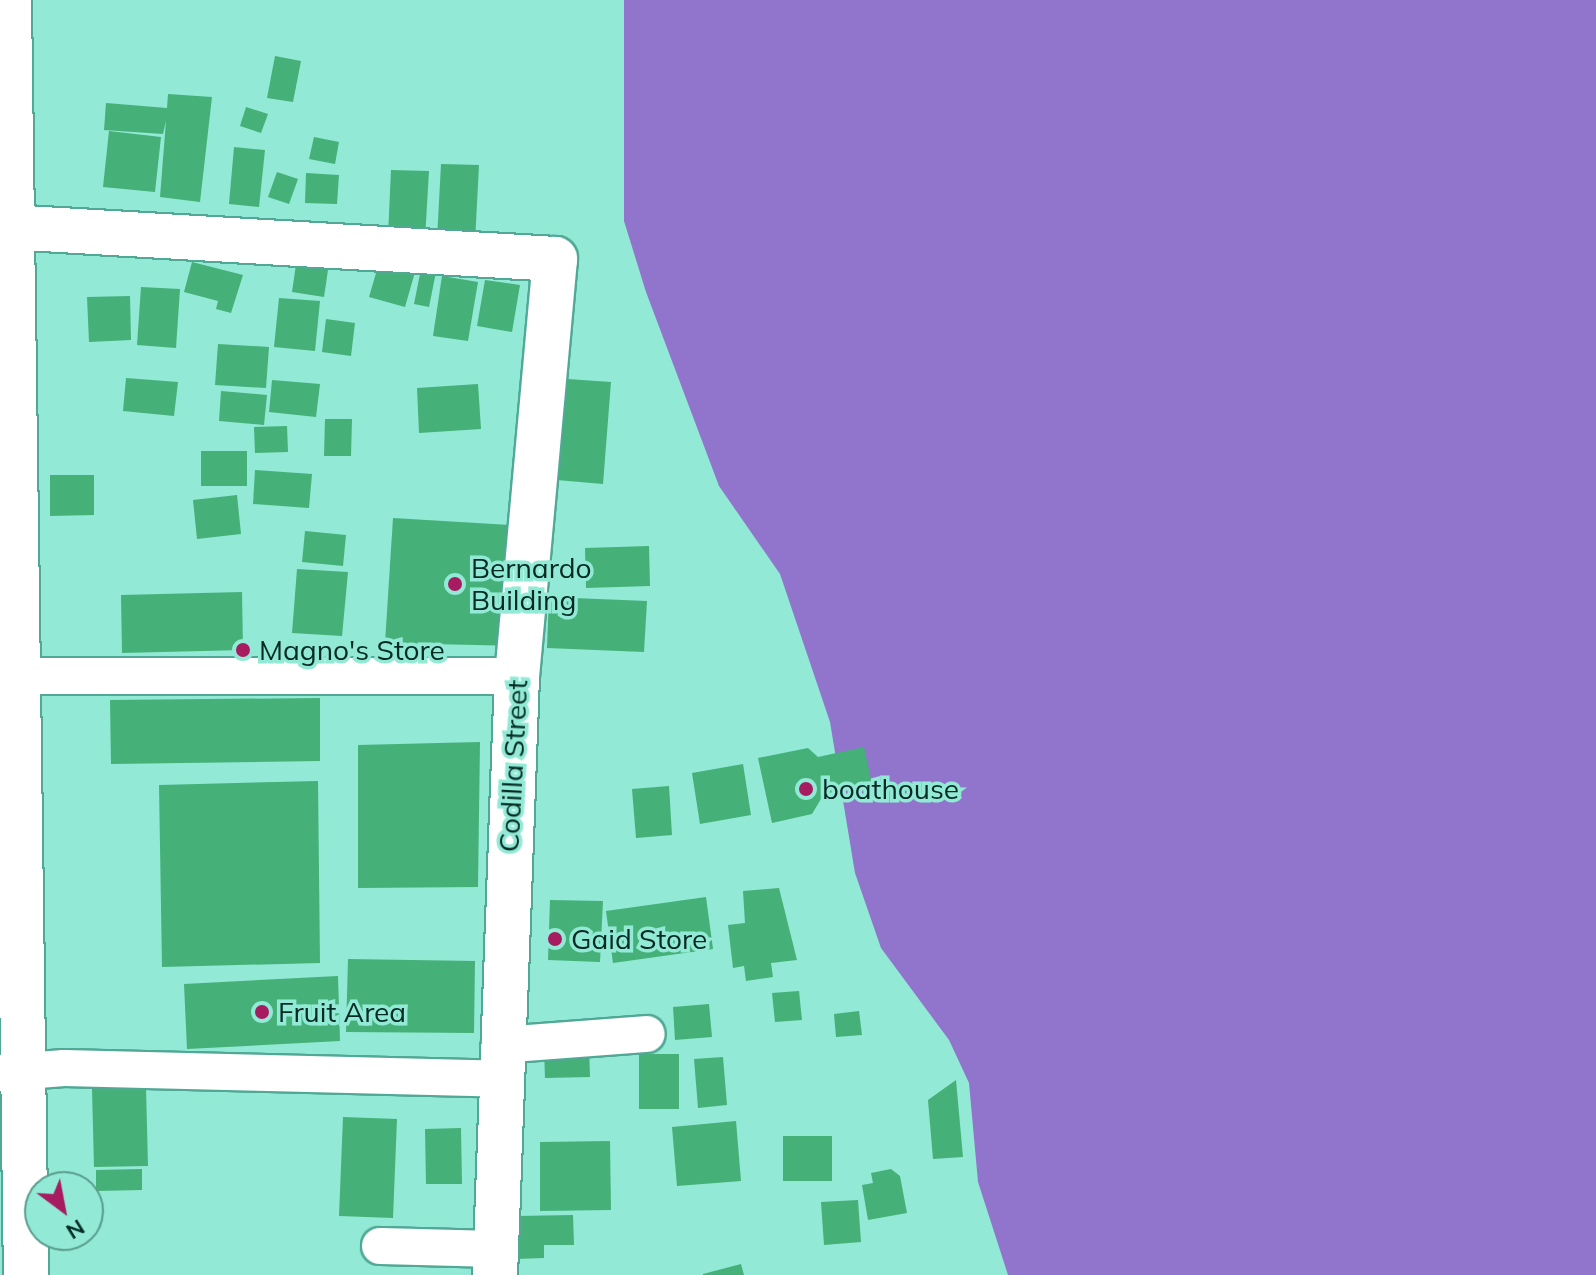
<!DOCTYPE html>
<html>
<head>
<meta charset="utf-8">
<style>
  body { margin:0 }
  #map { position:relative; width:1596px; height:1275px; overflow:hidden; background:#92e9d5; font-family:Mulish,sans-serif }
  div>[style] { position:absolute }
  .water>* { inset:0; background:#9175cc }
  .building>* { inset:0; background:#45b078 }
  .roads { filter:drop-shadow(2px 0 #50a895) drop-shadow(-2px 0 #50a895) drop-shadow(0 2px #50a895) drop-shadow(0 -2px #50a895) }
  .street>* { height:36px; margin:-18px; padding:0 18px; transform-origin:18px; border-radius:18px; background:#fff }
  .secondary>* { height:44px; margin:-22px; padding:0 22px; transform-origin:22px; border-radius:22px; background:#fff }
  .highway>* { height:44px; margin:-22px; padding:0 22px; transform-origin:22px; border-radius:22px; background:#fff }
  .dots>* { width:22px; height:22px; translate:-50% -50%; box-sizing:border-box; border:4px solid #92e9d5; border-radius:50% }
  span { translate:-50% -50%; white-space:nowrap; text-align:center; line-height:1.15; -webkit-text-stroke:7px #92e9d5; paint-order:stroke }
  .poi-label { font-size:28px; color:#032b23 }
  .left { translate:0 -50%; text-align:left }
  .street-label { font-size:28px; color:#032b23 }
  .north { position:absolute; left:24px; top:1171px; width:80px; height:80px; box-sizing:border-box; background:#92e9d5; border:2px solid #599d8e; border-radius:50%; rotate:148deg; font-size:22px; font-weight:700; line-height:32px; text-align:center; color:#032b23 }
  .north::after { content:''; display:block; margin:auto; width:28px; height:36px; background:#a71c60; clip-path:polygon(50% 0,100% 100%,50% 72%,0 100%) }
</style>
</head>
<body>
<div id="map">
  <div class="water">
    <div style="clip-path:polygon(624px 0,1596px 0,1596px 1275px,1008px 1275px,978px 1182px,969px 1083px,949px 1040px,881px 948px,855px 873px,830px 722px,780px 574px,719px 486px,646px 292px,624px 221px)"></div>
  </div>
  <div class="building">
    <div style="clip-path:polygon(275px 56px,301px 61px,293px 102px,267px 98px)"></div>
    <div style="clip-path:polygon(168px 94px,212px 97px,200px 202px,160px 197px,166px 121px,163px 134px,104px 130px,106px 103px,167px 108px)"></div>
    <div style="clip-path:polygon(246px 107px,268px 114px,261px 133px,240px 126px)"></div>
    <div style="clip-path:polygon(109px 131px,161px 137px,155px 192px,103px 187px)"></div>
    <div style="clip-path:polygon(314px 137px,339px 142px,335px 164px,309px 159px)"></div>
    <div style="clip-path:polygon(234px 147px,265px 150px,259px 207px,229px 204px)"></div>
    <div style="clip-path:polygon(441px 164px,479px 165px,475px 242px,437px 240px)"></div>
    <div style="clip-path:polygon(391px 170px,429px 171px,425px 239px,388px 236px)"></div>
    <div style="clip-path:polygon(277px 172px,298px 179px,289px 204px,268px 197px)"></div>
    <div style="clip-path:polygon(306px 173px,339px 175px,337px 204px,305px 203px)"></div>
    <div style="clip-path:polygon(297px 258px,329px 263px,324px 297px,292px 292px)"></div>
    <div style="clip-path:polygon(192px 262px,243px 275px,231px 313px,216px 309px,218px 301px,184px 292px)"></div>
    <div style="clip-path:polygon(379px 263px,415px 272px,405px 307px,369px 297px)"></div>
    <div style="clip-path:polygon(421px 269px,436px 272px,429px 307px,414px 304px)"></div>
    <div style="clip-path:polygon(442px 276px,478px 282px,468px 341px,433px 336px)"></div>
    <div style="clip-path:polygon(485px 280px,520px 285px,512px 332px,477px 326px)"></div>
    <div style="clip-path:polygon(141px 287px,180px 289px,176px 348px,137px 345px)"></div>
    <div style="clip-path:polygon(130px 296px,131px 340px,89px 342px,87px 297px)"></div>
    <div style="clip-path:polygon(279px 298px,320px 301px,315px 351px,274px 347px)"></div>
    <div style="clip-path:polygon(326px 319px,355px 323px,351px 356px,322px 352px)"></div>
    <div style="clip-path:polygon(218px 344px,269px 347px,266px 388px,215px 385px)"></div>
    <div style="clip-path:polygon(126px 378px,178px 382px,174px 416px,123px 411px)"></div>
    <div style="clip-path:polygon(553px 378px,611px 382px,603px 484px,545px 479px)"></div>
    <div style="clip-path:polygon(272px 380px,320px 384px,316px 417px,269px 412px)"></div>
    <div style="clip-path:polygon(478px 384px,481px 429px,419px 433px,417px 388px)"></div>
    <div style="clip-path:polygon(221px 391px,267px 395px,264px 425px,219px 421px)"></div>
    <div style="clip-path:polygon(325px 419px,352px 419px,351px 456px,324px 456px)"></div>
    <div style="clip-path:polygon(287px 426px,288px 452px,255px 453px,254px 427px)"></div>
    <div style="clip-path:polygon(201px 451px,247px 451px,247px 486px,201px 486px)"></div>
    <div style="clip-path:polygon(255px 470px,312px 474px,309px 508px,253px 504px)"></div>
    <div style="clip-path:polygon(50px 475px,94px 475px,94px 515px,50px 516px)"></div>
    <div style="clip-path:polygon(237px 495px,241px 534px,197px 539px,193px 500px)"></div>
    <div style="clip-path:polygon(393px 518px,527px 526px,516px 646px,385px 643px)"></div>
    <div style="clip-path:polygon(305px 531px,346px 535px,343px 566px,302px 562px)"></div>
    <div style="clip-path:polygon(649px 546px,650px 586px,586px 588px,585px 548px)"></div>
    <div style="clip-path:polygon(297px 569px,348px 572px,342px 636px,292px 633px)"></div>
    <div style="clip-path:polygon(242px 592px,243px 650px,122px 653px,121px 595px)"></div>
    <div style="clip-path:polygon(549px 597px,647px 601px,644px 652px,547px 648px)"></div>
    <div style="clip-path:polygon(320px 698px,320px 761px,111px 764px,110px 700px)"></div>
    <div style="clip-path:polygon(480px 742px,478px 887px,358px 888px,358px 745px)"></div>
    <div style="clip-path:polygon(864px 747px,872px 784px,824px 794px,812px 814px,772px 823px,758px 758px,808px 748px,818px 757px)"></div>
    <div style="clip-path:polygon(743px 764px,751px 815px,700px 824px,692px 773px)"></div>
    <div style="clip-path:polygon(318px 781px,320px 963px,162px 967px,159px 785px)"></div>
    <div style="clip-path:polygon(669px 786px,672px 835px,636px 838px,632px 789px)"></div>
    <div style="clip-path:polygon(779px 888px,797px 960px,771px 963px,773px 977px,746px 981px,744px 966px,733px 968px,728px 925px,745px 923px,743px 891px)"></div>
    <div style="clip-path:polygon(706px 897px,713px 949px,613px 963px,606px 911px)"></div>
    <div style="clip-path:polygon(550px 900px,603px 901px,600px 962px,548px 960px)"></div>
    <div style="clip-path:polygon(348px 959px,475px 961px,474px 1033px,346px 1032px)"></div>
    <div style="clip-path:polygon(338px 976px,340px 1041px,187px 1049px,184px 984px)"></div>
    <div style="clip-path:polygon(799px 991px,802px 1020px,775px 1022px,772px 993px)"></div>
    <div style="clip-path:polygon(709px 1004px,712px 1037px,675px 1040px,673px 1007px)"></div>
    <div style="clip-path:polygon(859px 1011px,862px 1035px,836px 1037px,834px 1014px)"></div>
    <div style="clip-path:polygon(589px 1046px,590px 1077px,545px 1078px,544px 1047px)"></div>
    <div style="clip-path:polygon(639px 1054px,679px 1054px,679px 1109px,639px 1109px)"></div>
    <div style="clip-path:polygon(723px 1057px,727px 1105px,698px 1108px,694px 1059px)"></div>
    <div style="clip-path:polygon(956px 1080px,963px 1157px,933px 1159px,928px 1100px)"></div>
    <div style="clip-path:polygon(146px 1088px,148px 1166px,94px 1167px,92px 1089px)"></div>
    <div style="clip-path:polygon(343px 1117px,397px 1119px,393px 1218px,339px 1216px)"></div>
    <div style="clip-path:polygon(736px 1121px,741px 1181px,677px 1186px,672px 1127px)"></div>
    <div style="clip-path:polygon(461px 1128px,462px 1184px,426px 1184px,425px 1129px)"></div>
    <div style="clip-path:polygon(783px 1136px,832px 1136px,832px 1181px,783px 1181px)"></div>
    <div style="clip-path:polygon(610px 1141px,611px 1210px,540px 1211px,540px 1142px)"></div>
    <div style="clip-path:polygon(142px 1169px,142px 1190px,96px 1191px,96px 1170px)"></div>
    <div style="clip-path:polygon(891px 1169px,900px 1176px,907px 1213px,868px 1220px,862px 1185px,873px 1183px,871px 1173px)"></div>
    <div style="clip-path:polygon(858px 1200px,861px 1242px,824px 1245px,821px 1202px)"></div>
    <div style="clip-path:polygon(573px 1215px,574px 1245px,544px 1245px,544px 1258px,516px 1259px,516px 1216px)"></div>
    <div style="clip-path:polygon(741px 1264px,744px 1275px,703px 1275px,703px 1274px)"></div>
  </div>
  <div class="roads">
    <div class="street">
      <div style="left:0;top:676px;width:517px"></div>
      <div style="left:500px;top:1045px;width:147px;rotate:-4.3deg"></div>
      <div style="left:0;top:1073px;width:64px;rotate:-4.5deg"></div>
      <div style="left:64px;top:1068px;width:435px;rotate:1.4deg"></div>
      <div style="left:380px;top:1246px;width:116px;rotate:1.5deg"></div>
    </div>
    <div class="secondary">
      <div style="left:9px;top:227px;width:547px;rotate:3.35deg"></div>
      <div style="left:555px;top:259px;width:419px;rotate:95.2deg"></div>
      <div style="left:517px;top:676px;width:599px;rotate:92.1deg"></div>
    </div>
    <div class="highway">
      <div style="left:9px;top:0;width:1275px;rotate:89.24deg"></div>
    </div>
  </div>
  <div class="dots">
    <div style="left:455px;top:584px;background:#a71c60"></div>
    <div style="left:243px;top:650px;background:#a71c60"></div>
    <div style="left:806px;top:789px;background:#a71c60"></div>
    <div style="left:555px;top:939px;background:#a71c60"></div>
    <div style="left:262px;top:1012px;background:#a71c60"></div>
  </div>
  <div class="poi-label">
    <span class="left" style="left:471px;top:584px">Bernardo<br>Building</span>
    <span class="left" style="left:259px;top:650px">Magno's Store</span>
    <span class="left" style="left:822px;top:789px">boathouse</span>
    <span class="left" style="left:571px;top:939px">Gaid Store</span>
    <span class="left" style="left:278px;top:1012px">Fruit Area</span>
  </div>
  <div class="street-label">
    <span style="left:513px;top:766px;rotate:-87deg">Codilla Street</span>
  </div>
  <div class="north">N</div>
</div>
</body>
</html>
